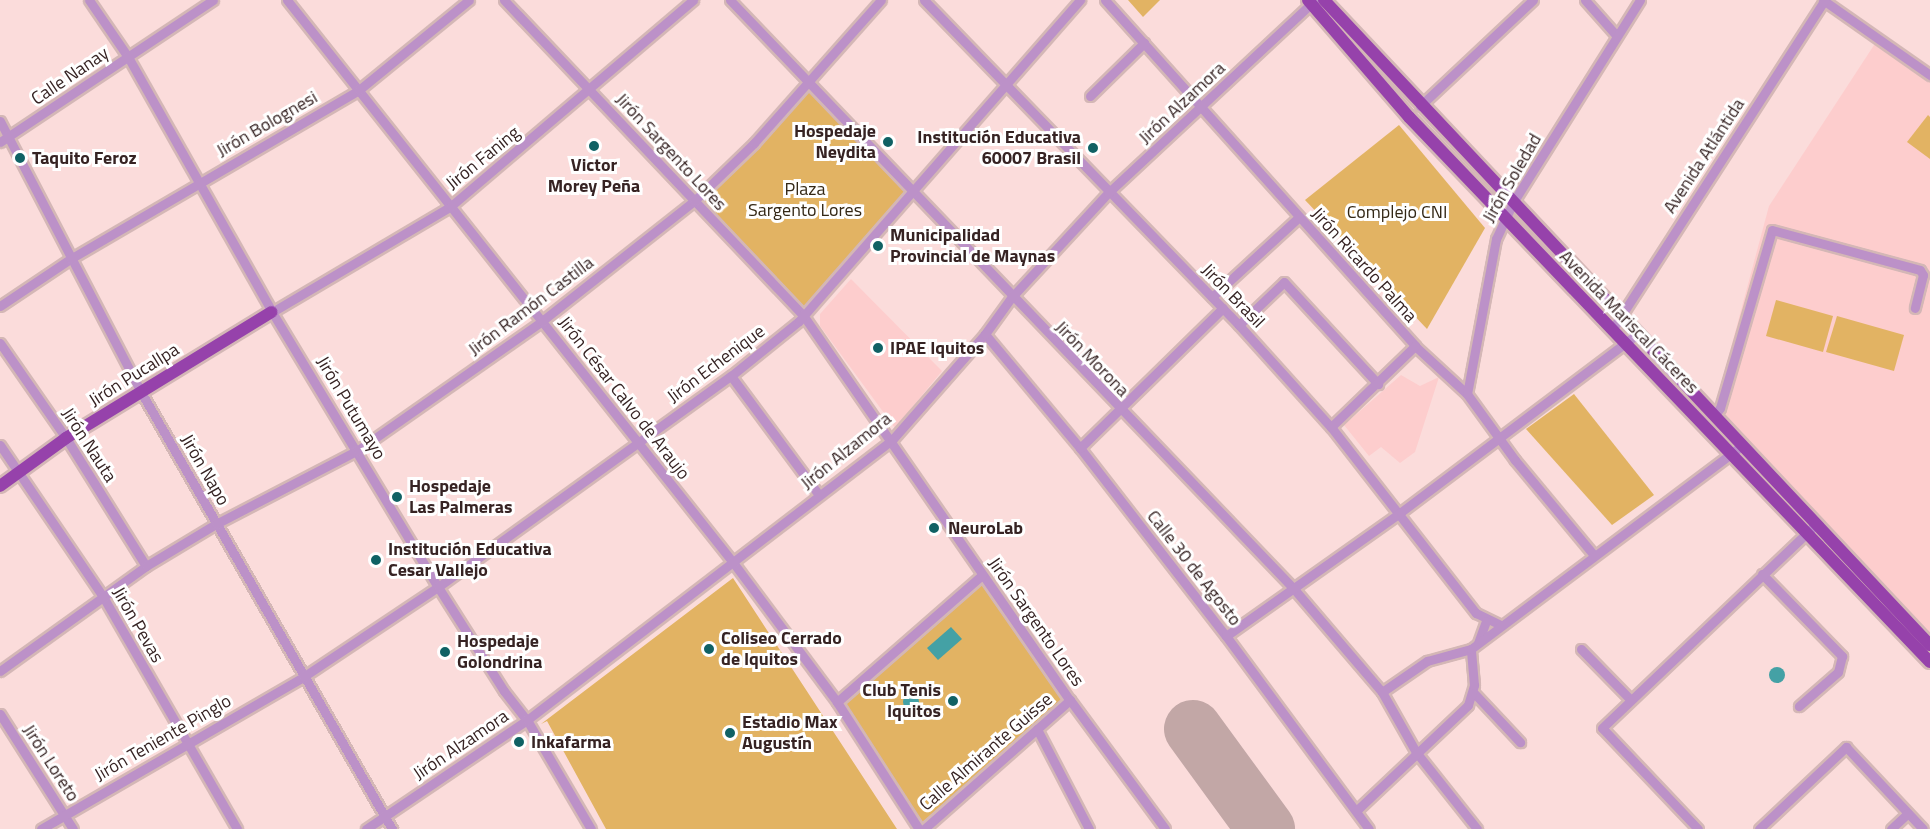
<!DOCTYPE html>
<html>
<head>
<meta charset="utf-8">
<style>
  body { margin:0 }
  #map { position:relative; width:1930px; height:829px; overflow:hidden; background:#fbdcdb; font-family:"Titillium Web",sans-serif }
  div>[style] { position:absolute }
  .built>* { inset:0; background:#fdcdcd }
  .green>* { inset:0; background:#e2b363 }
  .water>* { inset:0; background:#44a1a5 }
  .round { border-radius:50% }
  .runway>* { height:58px; margin:-29px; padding:0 29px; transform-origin:29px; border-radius:29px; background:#c2a7a6 }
  .roads { filter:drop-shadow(2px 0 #d4b7b6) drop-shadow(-2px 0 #d4b7b6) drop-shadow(0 2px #d4b7b6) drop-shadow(0 -2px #d4b7b6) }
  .minor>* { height:9px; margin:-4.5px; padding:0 4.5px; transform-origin:4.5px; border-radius:4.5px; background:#bc91c8 }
  .major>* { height:12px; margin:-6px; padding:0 6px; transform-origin:6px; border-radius:6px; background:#9642ab }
  .dots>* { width:16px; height:16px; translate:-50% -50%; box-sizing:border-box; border:3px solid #fff; border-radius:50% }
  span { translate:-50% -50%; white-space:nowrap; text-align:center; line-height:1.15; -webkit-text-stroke:6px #fff; paint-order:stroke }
  .street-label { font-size:18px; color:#362323 }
  .poi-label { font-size:18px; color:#362323; font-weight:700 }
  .right { translate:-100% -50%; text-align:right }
  .left { translate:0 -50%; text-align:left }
  .park-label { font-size:18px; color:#332715 }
</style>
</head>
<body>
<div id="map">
  <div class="built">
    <div style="clip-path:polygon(1878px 39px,1930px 75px,1930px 637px,1714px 411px,1769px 206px)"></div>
    <div style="clip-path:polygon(851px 279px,942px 371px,895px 428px,820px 326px,820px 314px)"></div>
    <div style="clip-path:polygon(1401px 375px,1420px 386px,1439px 377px,1415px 452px,1400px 463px,1381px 447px,1369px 456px,1344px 425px)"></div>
  </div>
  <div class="green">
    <div style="clip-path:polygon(1128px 0,1160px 0,1143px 17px)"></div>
    <div style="clip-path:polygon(807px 81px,914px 191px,803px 315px,700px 207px)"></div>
    <div style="clip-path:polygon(1928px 115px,1930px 117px,1930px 159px,1907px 142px)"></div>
    <div style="clip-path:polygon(1399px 125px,1485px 228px,1427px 329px,1305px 200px)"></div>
    <div style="clip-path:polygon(1776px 300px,1833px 316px,1823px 352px,1766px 336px)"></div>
    <div style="clip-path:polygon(1837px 316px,1904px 335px,1894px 371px,1826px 352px)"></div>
    <div style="clip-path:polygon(1574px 394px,1654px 495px,1612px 525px,1526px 429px)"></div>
    <div style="clip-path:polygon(982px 575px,1070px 700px,924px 829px,837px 702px)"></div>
    <div style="clip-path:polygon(733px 578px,897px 829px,606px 829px,547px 721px,541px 724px)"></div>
  </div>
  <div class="water">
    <div style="clip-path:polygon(951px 627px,962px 639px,938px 660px,927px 648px)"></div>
    <div class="round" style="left:1769px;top:667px;width:16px;height:16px"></div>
    <div class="round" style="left:903px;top:694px;width:16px;height:16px"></div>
  </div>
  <div class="runway">
    <div style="left:1193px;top:729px;width:124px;rotate:53.9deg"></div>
  </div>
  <div class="roads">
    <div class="minor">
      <div style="left:89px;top:0;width:69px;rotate:55.6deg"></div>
      <div style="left:128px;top:57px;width:293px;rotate:60.5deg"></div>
      <div style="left:272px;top:312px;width:321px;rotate:58.9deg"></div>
      <div style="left:438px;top:587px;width:123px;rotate:57.6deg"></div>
      <div style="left:504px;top:691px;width:37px;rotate:52deg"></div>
      <div style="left:527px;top:720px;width:126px;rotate:59.6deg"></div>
      <div style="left:287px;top:0;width:716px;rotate:51.58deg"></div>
      <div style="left:732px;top:561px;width:176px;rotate:53.3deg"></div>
      <div style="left:837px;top:702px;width:151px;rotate:57.2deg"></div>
      <div style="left:504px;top:0;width:434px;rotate:46.5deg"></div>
      <div style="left:803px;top:315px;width:469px;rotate:55.3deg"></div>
      <div style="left:1070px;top:700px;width:160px;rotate:53.6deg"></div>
      <div style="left:730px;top:0;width:815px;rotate:46.24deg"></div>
      <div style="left:1294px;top:589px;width:135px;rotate:49.5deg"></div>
      <div style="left:1382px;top:692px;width:69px;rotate:60.5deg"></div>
      <div style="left:1416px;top:752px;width:98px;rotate:51.6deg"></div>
      <div style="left:924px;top:0;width:453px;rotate:45.9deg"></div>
      <div style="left:1239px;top:325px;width:137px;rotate:48deg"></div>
      <div style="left:1331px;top:427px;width:236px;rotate:52.1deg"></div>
      <div style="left:1476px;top:613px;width:28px;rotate:26deg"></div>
      <div style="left:1105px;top:0;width:465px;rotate:48.1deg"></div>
      <div style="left:1415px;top:346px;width:71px;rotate:42.7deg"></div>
      <div style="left:1467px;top:394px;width:82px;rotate:54deg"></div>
      <div style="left:1515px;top:460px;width:122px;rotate:50.3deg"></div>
      <div style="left:1585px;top:0;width:48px;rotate:48.4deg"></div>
      <div style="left:1823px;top:0;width:131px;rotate:35deg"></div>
      <div style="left:1090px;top:96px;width:76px;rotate:-44.5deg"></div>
      <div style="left:1420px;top:106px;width:155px;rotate:-43.2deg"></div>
      <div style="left:0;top:121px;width:305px;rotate:62.5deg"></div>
      <div style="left:141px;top:392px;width:504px;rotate:60.13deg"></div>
      <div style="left:0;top:142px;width:256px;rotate:-33.7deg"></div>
      <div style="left:1212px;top:297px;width:118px;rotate:-42.6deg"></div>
      <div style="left:0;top:306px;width:84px;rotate:-33.9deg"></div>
      <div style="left:70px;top:259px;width:335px;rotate:-30.3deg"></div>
      <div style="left:359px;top:90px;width:142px;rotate:-39.3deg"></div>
      <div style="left:272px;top:312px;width:208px;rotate:-30.6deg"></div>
      <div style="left:451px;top:206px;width:318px;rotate:-40.4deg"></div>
      <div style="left:1239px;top:325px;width:62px;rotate:-43.7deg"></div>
      <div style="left:1284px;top:282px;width:139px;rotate:47.3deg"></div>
      <div style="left:1612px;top:330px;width:393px;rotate:-57.2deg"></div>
      <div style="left:985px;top:334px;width:148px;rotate:50.2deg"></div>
      <div style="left:1080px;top:448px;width:238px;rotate:52.2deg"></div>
      <div style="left:1226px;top:636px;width:240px;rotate:53.5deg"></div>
      <div style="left:0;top:343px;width:116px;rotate:55.2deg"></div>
      <div style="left:66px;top:438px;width:151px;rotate:58deg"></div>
      <div style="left:731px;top:376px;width:148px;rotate:53.5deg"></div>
      <div style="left:1467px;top:394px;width:158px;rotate:-79.4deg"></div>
      <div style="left:1496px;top:239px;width:38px;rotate:-65deg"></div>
      <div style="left:1512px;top:204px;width:241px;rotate:-57.9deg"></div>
      <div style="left:1714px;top:416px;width:10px;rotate:-53deg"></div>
      <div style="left:1720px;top:408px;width:185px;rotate:-73.7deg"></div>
      <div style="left:1772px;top:230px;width:153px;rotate:15.1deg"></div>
      <div style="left:1920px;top:270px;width:6px;rotate:59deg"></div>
      <div style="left:1923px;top:275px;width:34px;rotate:104deg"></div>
      <div style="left:1331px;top:427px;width:117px;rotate:-44deg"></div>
      <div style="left:0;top:445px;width:181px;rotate:55.8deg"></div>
      <div style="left:102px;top:595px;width:270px;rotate:60deg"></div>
      <div style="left:1080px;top:448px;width:200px;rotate:-44.4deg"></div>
      <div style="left:1762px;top:574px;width:115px;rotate:45.7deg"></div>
      <div style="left:1842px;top:656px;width:16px;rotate:104deg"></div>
      <div style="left:1838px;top:672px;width:52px;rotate:138.9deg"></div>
      <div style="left:1226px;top:636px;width:214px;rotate:-35.3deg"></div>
      <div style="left:1401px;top:512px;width:294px;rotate:-37deg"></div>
      <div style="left:1478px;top:643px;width:23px;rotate:-70deg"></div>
      <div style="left:1581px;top:649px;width:69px;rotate:45.6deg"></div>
      <div style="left:0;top:671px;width:180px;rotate:-35.7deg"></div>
      <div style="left:146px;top:566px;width:82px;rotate:-31deg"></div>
      <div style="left:216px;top:524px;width:160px;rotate:-27.5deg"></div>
      <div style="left:358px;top:450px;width:225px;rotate:-35deg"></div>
      <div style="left:542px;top:321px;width:194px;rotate:-38.3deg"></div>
      <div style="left:694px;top:201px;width:83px;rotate:-44deg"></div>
      <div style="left:754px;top:143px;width:191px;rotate:-48.4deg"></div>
      <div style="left:1382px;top:692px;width:55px;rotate:-34.6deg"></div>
      <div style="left:1427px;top:661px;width:46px;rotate:-15.3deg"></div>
      <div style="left:1473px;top:692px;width:69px;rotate:46.8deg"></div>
      <div style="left:837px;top:702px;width:193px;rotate:-41.2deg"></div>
      <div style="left:0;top:714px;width:136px;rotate:57.6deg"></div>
      <div style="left:1037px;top:729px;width:113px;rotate:62.5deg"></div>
      <div style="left:1356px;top:811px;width:154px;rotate:-43.4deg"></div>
      <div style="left:1468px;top:705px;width:21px;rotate:-73deg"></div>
      <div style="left:1474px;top:685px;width:36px;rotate:-95deg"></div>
      <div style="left:1471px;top:649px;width:338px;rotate:-36.9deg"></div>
      <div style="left:41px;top:829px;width:303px;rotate:-30.1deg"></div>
      <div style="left:303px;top:677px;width:162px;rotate:-33.7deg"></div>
      <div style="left:438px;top:587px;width:361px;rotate:-35.8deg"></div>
      <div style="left:731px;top:376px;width:87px;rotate:-39deg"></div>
      <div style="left:799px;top:321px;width:427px;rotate:-48.8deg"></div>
      <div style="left:366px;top:829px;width:194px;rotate:-34.1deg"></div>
      <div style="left:527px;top:720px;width:460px;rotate:-37.5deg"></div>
      <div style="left:892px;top:440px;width:141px;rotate:-48.7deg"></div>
      <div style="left:985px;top:334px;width:44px;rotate:-54.2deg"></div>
      <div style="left:1011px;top:298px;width:143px;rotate:-47.3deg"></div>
      <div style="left:1108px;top:193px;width:283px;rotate:-43deg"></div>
      <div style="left:924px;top:829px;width:195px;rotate:-41.5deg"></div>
      <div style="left:1698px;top:829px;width:139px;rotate:-133.5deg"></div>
      <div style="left:1602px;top:728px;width:296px;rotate:-43.6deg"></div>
      <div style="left:1759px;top:829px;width:120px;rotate:-43.3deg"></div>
      <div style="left:1846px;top:747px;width:112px;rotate:46.8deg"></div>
      <div style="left:1891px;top:829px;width:23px;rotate:-43deg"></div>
    </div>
    <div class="major">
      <div style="left:1308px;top:0;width:155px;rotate:49.2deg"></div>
      <div style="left:1409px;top:117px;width:754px;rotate:46.29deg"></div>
      <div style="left:1324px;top:0;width:885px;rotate:46.79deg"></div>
      <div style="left:0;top:486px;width:82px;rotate:-36deg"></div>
      <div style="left:66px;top:438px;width:241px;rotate:-31.5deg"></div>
    </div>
  </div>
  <div class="dots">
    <div style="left:888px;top:142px;background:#106164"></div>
    <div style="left:594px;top:146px;background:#106164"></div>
    <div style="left:1093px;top:148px;background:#106164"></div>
    <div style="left:20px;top:158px;background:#106164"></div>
    <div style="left:878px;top:246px;background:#106164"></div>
    <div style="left:878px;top:348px;background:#106164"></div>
    <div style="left:397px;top:497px;background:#106164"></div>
    <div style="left:934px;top:528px;background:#106164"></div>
    <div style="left:376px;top:560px;background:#106164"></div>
    <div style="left:709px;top:649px;background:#106164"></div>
    <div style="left:445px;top:652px;background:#106164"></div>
    <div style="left:953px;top:701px;background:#106164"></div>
    <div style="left:730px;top:733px;background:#106164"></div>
    <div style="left:519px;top:742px;background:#106164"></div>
  </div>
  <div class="street-label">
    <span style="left:70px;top:76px;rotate:-34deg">Calle Nanay</span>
    <span style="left:1182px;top:103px;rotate:-43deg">Jirón Alzamora</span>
    <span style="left:267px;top:124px;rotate:-30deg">Jirón Bolognesi</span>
    <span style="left:671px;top:152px;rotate:47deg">Jirón Sargento Lores</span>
    <span style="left:1704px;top:156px;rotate:-57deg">Avenida Atlántida</span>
    <span style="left:483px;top:158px;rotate:-39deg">Jirón Faning</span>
    <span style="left:1512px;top:178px;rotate:-60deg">Jirón Soledad</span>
    <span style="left:1364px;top:265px;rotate:48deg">Jirón Ricardo Palma</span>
    <span style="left:1233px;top:296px;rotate:46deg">Jirón Brasil</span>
    <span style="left:531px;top:306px;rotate:-37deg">Jirón Ramón Castilla</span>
    <span style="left:1629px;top:322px;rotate:46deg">Avenida Mariscal Cáceres</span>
    <span style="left:1092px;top:359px;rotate:46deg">Jirón Morona</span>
    <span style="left:716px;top:364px;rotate:-37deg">Jirón Echenique</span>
    <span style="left:134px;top:375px;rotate:-32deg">Jirón Pucallpa</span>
    <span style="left:624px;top:398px;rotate:52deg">Jirón César Calvo de Araujo</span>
    <span style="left:351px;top:408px;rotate:59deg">Jirón Putumayo</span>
    <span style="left:89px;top:445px;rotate:57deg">Jirón Nauta</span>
    <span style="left:846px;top:451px;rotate:-39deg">Jirón Alzamora</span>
    <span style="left:205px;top:470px;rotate:60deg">Jirón Napo</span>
    <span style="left:1194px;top:568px;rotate:52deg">Calle 30 de Agosto</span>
    <span style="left:1036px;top:622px;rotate:55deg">Jirón Sargento Lores</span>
    <span style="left:138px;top:625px;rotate:60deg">Jirón Pevas</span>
    <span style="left:163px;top:738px;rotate:-30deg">Jirón Teniente Pinglo</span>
    <span style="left:461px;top:745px;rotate:-34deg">Jirón Alzamora</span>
    <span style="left:986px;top:752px;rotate:-41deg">Calle Almirante Guisse</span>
    <span style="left:51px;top:763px;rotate:57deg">Jirón Loreto</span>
  </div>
  <div class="poi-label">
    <span class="right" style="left:876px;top:142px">Hospedaje<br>Neydita</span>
    <span class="right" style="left:1081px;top:148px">Institución Educativa<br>60007 Brasil</span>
    <span class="left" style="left:32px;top:158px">Taquito Feroz</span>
    <span style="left:594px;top:176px">Victor<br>Morey Peña</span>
    <span class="left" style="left:890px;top:246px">Municipalidad<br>Provincial de Maynas</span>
    <span class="left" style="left:890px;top:348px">IPAE Iquitos</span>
    <span class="left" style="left:409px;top:497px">Hospedaje<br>Las Palmeras</span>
    <span class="left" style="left:948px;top:528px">NeuroLab</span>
    <span class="left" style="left:388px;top:560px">Institución Educativa<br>Cesar Vallejo</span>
    <span class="left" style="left:721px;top:649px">Coliseo Cerrado<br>de Iquitos</span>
    <span class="left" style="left:457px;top:652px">Hospedaje<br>Golondrina</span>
    <span class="right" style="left:941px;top:701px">Club Tenis<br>Iquitos</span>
    <span class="left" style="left:742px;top:733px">Estadio Max<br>Augustín</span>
    <span class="left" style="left:531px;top:742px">Inkafarma</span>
  </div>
  <div class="park-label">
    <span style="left:805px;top:200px">Plaza<br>Sargento Lores</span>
    <span style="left:1397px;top:212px">Complejo CNI</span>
  </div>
</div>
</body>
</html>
